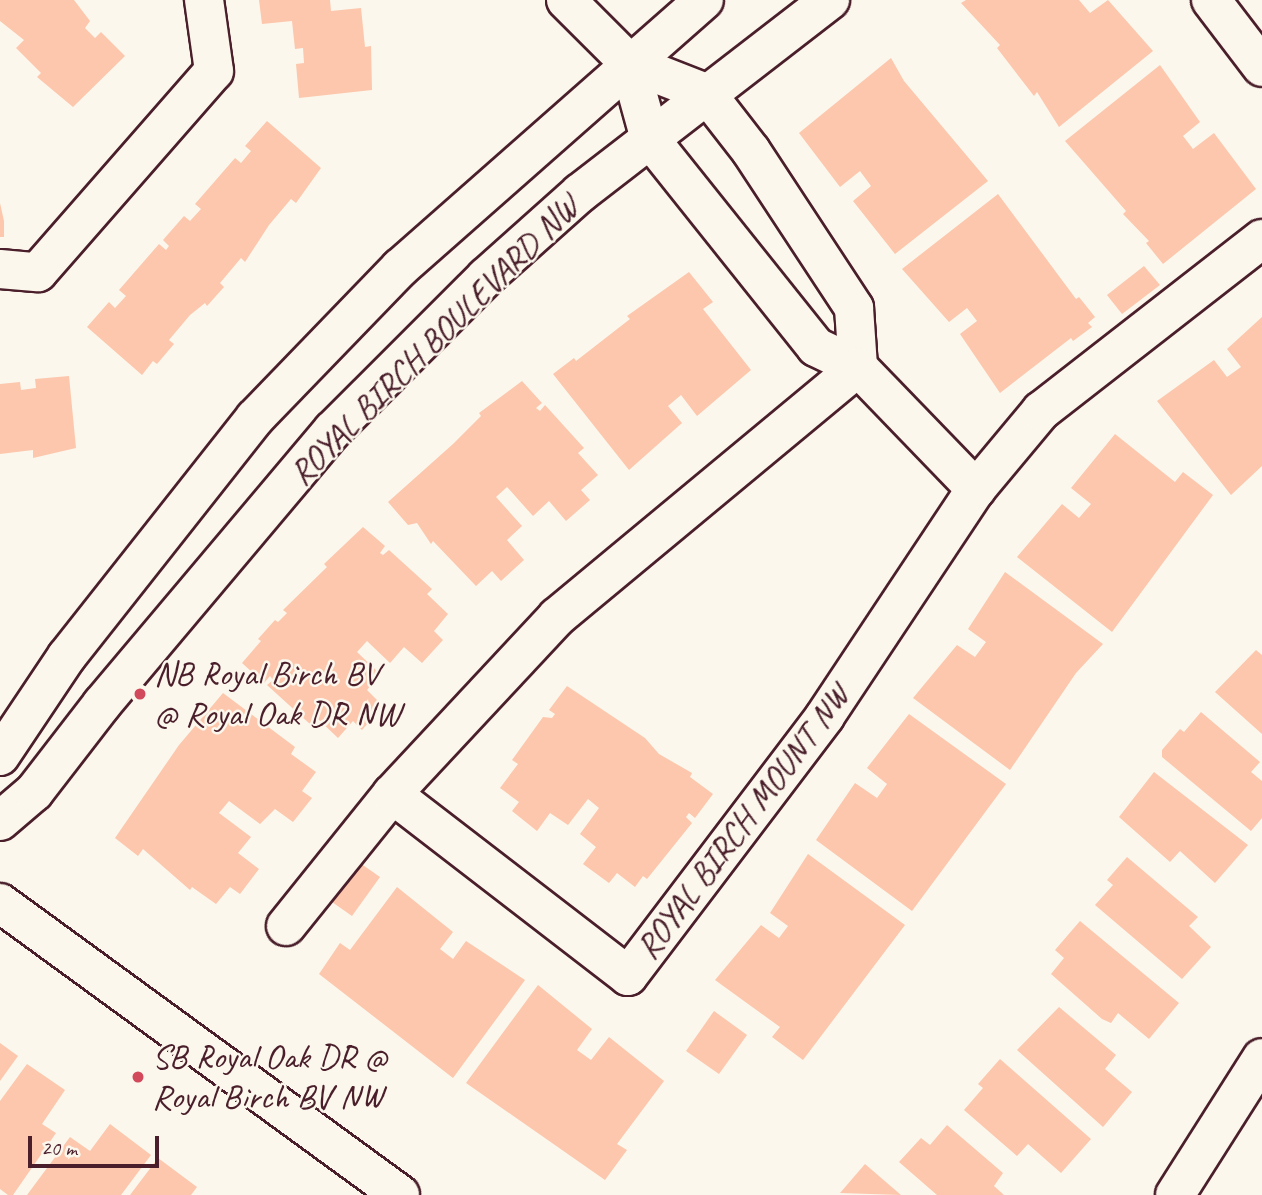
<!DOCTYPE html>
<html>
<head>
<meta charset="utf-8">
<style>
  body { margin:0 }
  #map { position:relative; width:1262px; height:1195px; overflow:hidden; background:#fbf7ec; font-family:Caveat,sans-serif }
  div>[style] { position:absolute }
  .building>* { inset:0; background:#fcc7ac }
  .roads { filter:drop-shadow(2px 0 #4a1f2b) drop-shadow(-2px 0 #4a1f2b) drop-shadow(0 2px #4a1f2b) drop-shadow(0 -2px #4a1f2b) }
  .minor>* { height:38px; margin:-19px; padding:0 19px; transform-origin:19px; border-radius:19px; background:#fbf7ec }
  .dots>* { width:19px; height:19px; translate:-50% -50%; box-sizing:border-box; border:4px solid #fbf7ec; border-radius:50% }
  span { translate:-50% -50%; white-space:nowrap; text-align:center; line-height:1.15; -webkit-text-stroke:5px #fbf7ec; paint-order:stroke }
  .street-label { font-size:35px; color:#4a1f2b }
  .poi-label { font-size:35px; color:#4a1f2b }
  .left { translate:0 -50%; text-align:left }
  .scale { position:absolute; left:28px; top:1136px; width:131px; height:32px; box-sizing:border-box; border:4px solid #4a1f2b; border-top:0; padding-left:9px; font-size:21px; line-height:24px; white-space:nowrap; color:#4a1f2b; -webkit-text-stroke:5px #fbf7ec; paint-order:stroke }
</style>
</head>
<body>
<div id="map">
  <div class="building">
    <div style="clip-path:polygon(0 0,74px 0,90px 21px,85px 28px,95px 38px,101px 32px,125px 56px,73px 107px,37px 77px,41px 73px,16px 48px,24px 40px,0 21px)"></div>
    <div style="clip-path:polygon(259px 0,330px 0,331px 11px,361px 8px,365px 47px,371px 46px,372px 90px,299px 98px,296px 64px,304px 63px,303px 48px,295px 49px,292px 21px,262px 24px)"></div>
    <div style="clip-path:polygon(966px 0,1079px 0,1090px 13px,1108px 0,1153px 51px,1059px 127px,1037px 92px,1034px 96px,997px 48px,1000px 45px,961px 3px)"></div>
    <div style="clip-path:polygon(891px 58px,904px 81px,988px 181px,895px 254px,853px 201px,871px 186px,860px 171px,840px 187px,799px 133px)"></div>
    <div style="clip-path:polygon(1160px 65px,1200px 122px,1183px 136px,1193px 149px,1214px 133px,1256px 189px,1163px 264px,1146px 243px,1149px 241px,1123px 214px,1126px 211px,1065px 141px)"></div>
    <div style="clip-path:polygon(267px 121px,321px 168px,296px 203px,291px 199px,269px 225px,245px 262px,241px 258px,220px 283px,224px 287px,207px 306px,205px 303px,190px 315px,169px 340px,174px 344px,157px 364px,153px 361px,142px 375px,87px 327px,109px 302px,115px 308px,126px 296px,119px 290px,159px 244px,166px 250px,169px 246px,163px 240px,184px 216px,190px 221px,201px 209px,195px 204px,235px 158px,241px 163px,251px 151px,245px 146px)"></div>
    <div style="clip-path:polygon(998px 194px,1076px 299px,1079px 297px,1095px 317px,1088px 323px,1092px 327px,1073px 341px,1071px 338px,1000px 393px,960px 334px,977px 321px,967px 308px,949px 322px,902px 269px)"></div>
    <div style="clip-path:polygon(0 203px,4px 221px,4px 237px,0 237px)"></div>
    <div style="clip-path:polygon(1144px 266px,1160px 285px,1122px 314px,1107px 295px)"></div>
    <div style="clip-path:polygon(689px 272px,713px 302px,703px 309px,751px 370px,697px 416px,681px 395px,668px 406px,682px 423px,629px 470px,553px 374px,574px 358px,576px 361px,630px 319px,627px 316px)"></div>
    <div style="clip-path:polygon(1262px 317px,1262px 466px,1231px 495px,1157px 401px,1214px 360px,1227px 377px,1241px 367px,1227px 349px)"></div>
    <div style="clip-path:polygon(69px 376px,76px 448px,33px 458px,33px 450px,0 454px,0 384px,20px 382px,21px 390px,36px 388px,35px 379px)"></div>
    <div style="clip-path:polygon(522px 381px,542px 403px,536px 408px,540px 411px,545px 405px,584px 448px,578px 453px,598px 475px,581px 490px,590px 500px,566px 521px,549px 501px,533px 516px,507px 487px,496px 497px,522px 526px,507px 540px,524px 560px,501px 581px,492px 571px,476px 586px,433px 541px,431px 544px,417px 523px,408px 525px,388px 502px,453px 444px,481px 416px,479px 413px)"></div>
    <div style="clip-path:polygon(1115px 434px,1175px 482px,1183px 472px,1213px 495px,1112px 632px,1017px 557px,1062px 504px,1079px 518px,1091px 504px,1071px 488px)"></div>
    <div style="clip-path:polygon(363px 527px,385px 546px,380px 553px,383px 555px,389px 550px,432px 589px,427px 594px,448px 614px,434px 631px,443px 640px,422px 663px,404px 647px,390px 663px,367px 641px,357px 652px,380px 674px,367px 690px,383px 706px,362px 730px,353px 721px,338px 738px,317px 718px,311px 725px,267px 685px,273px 680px,270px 676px,264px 683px,242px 663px,261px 641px,258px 639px,275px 620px,278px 622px,287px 613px,283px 610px,327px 567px,324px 564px)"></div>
    <div style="clip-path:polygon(1005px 572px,1103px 644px,1076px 673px,1010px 770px,913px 698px,957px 645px,975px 657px,986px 642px,968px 629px)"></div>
    <div style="clip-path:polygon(1256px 650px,1262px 655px,1262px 734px,1215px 692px)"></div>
    <div style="clip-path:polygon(567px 686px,645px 738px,659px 754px,692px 773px,690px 777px,713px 794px,695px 818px,689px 813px,686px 817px,692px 823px,647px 879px,643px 876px,635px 887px,617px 873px,609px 883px,583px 864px,596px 847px,580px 834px,599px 808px,588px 799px,568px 825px,550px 813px,537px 831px,512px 811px,519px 802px,500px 788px,518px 764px,512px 760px,543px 717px,552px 718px,555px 714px,549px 710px)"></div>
    <div style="clip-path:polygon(223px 693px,247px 711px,242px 717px,246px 720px,251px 714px,295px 747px,291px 754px,316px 772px,302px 791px,312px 798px,293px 822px,275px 809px,260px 824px,229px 801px,219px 813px,251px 837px,238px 853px,259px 869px,240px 894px,230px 887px,216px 904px,192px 887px,190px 890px,143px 849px,138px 856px,115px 838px,179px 745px)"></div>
    <div style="clip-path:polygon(1201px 712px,1260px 762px,1251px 772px,1262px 781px,1262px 818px,1251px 831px,1162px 757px,1162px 750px,1180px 729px,1184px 732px)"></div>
    <div style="clip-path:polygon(909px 714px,1006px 784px,912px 911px,816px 840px,855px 783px,877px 798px,887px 784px,867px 768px)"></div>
    <div style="clip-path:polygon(1154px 772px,1248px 845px,1215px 883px,1180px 851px,1170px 862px,1119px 817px)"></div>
    <div style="clip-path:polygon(808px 854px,905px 925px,803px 1060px,772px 1037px,780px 1027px,715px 980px,761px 925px,779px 938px,788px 926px,770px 913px)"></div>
    <div style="clip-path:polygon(1127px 857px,1198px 917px,1189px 926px,1211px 947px,1182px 979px,1095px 905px,1113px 885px,1107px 880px)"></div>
    <div style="clip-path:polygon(360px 863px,380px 877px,352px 916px,332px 902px)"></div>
    <div style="clip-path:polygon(397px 887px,453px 932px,440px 949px,453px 959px,466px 941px,525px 980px,453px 1078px,319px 974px,340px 943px,350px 950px)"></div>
    <div style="clip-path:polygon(1080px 921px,1179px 1003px,1149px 1039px,1118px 1013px,1111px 1023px,1102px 1019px,1051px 974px,1064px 958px,1055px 950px)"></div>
    <div style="clip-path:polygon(538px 985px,592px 1029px,577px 1050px,591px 1060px,609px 1037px,664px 1081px,617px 1144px,627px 1150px,605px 1180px,466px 1083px)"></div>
    <div style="clip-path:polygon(1059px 1007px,1116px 1055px,1105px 1069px,1132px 1092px,1103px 1127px,1017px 1050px)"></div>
    <div style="clip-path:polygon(714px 1011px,747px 1035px,719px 1074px,686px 1051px)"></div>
    <div style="clip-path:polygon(0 1043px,18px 1056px,0 1081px)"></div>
    <div style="clip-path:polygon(1000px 1059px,1091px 1139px,1061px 1173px,1028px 1144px,1017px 1156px,964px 1110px,983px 1088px,978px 1084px)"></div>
    <div style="clip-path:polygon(27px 1064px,65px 1090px,42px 1124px,56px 1133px,13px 1195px,8px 1195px,0 1189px,0 1101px)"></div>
    <div style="clip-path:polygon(110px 1124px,151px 1155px,121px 1195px,27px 1195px,70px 1137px,90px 1151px)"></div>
    <div style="clip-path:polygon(947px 1125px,1003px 1173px,994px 1186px,1004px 1195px,937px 1195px,899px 1162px,921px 1138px,930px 1145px)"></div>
    <div style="clip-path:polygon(158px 1158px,197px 1187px,191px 1195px,130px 1195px)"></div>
    <div style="clip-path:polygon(865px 1164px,901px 1195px,840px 1193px)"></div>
  </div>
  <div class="roads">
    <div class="minor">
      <div style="left:566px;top:0;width:89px;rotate:45deg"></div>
      <div style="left:629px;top:63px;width:83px;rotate:21.3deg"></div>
      <div style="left:706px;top:93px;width:73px;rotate:52.2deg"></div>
      <div style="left:751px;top:151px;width:188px;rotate:56.7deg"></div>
      <div style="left:854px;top:308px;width:59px;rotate:86.1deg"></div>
      <div style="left:1211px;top:0;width:84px;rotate:52.7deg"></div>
      <div style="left:629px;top:63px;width:79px;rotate:74.6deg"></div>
      <div style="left:650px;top:139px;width:266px;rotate:51.4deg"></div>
      <div style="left:816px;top:347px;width:47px;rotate:25.5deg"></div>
      <div style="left:858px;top:367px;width:170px;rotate:46deg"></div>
      <div style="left:0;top:269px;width:38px;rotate:5deg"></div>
      <div style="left:38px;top:272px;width:267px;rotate:-48.8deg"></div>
      <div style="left:214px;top:71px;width:72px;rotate:-98deg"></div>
      <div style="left:0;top:756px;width:120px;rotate:-56.2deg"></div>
      <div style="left:67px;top:656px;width:303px;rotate:-51.7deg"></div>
      <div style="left:255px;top:418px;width:209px;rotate:-46deg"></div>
      <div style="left:400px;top:268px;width:405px;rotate:-41.4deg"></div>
      <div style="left:392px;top:794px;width:298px;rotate:37.6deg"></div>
      <div style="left:628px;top:976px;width:326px;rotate:-52.8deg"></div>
      <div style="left:825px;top:716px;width:273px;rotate:-56.4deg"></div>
      <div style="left:976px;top:489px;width:102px;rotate:-50.2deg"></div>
      <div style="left:1041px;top:411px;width:280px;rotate:-37.9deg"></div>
      <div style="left:0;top:821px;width:45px;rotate:-40.5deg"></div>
      <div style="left:34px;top:792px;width:111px;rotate:-52.3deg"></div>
      <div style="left:102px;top:704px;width:358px;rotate:-49.9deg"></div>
      <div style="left:333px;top:430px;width:216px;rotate:-45deg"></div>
      <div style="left:486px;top:277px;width:126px;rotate:-41.8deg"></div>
      <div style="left:580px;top:193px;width:316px;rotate:-37.7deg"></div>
      <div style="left:0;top:903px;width:495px;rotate:36.1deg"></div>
      <div style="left:286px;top:926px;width:169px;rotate:-51.2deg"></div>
      <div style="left:392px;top:794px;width:242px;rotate:-47deg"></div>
      <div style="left:557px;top:617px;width:391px;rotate:-39.7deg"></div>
      <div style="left:1175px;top:1195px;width:162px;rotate:-57.6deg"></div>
    </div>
  </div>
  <div class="dots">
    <div style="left:140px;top:694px;background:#d1495b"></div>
    <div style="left:138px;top:1077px;background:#d1495b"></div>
  </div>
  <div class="street-label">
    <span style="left:434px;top:340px;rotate:-45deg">ROYAL BIRCH BOULEVARD NW</span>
    <span style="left:743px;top:822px;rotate:-53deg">ROYAL BIRCH MOUNT NW</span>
  </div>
  <div class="poi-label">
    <span class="left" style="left:154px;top:694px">NB Royal Birch BV<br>@ Royal Oak DR NW</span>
    <span class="left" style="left:152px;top:1077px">SB Royal Oak DR @<br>Royal Birch BV NW</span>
  </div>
  <div class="scale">20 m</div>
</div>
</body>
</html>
